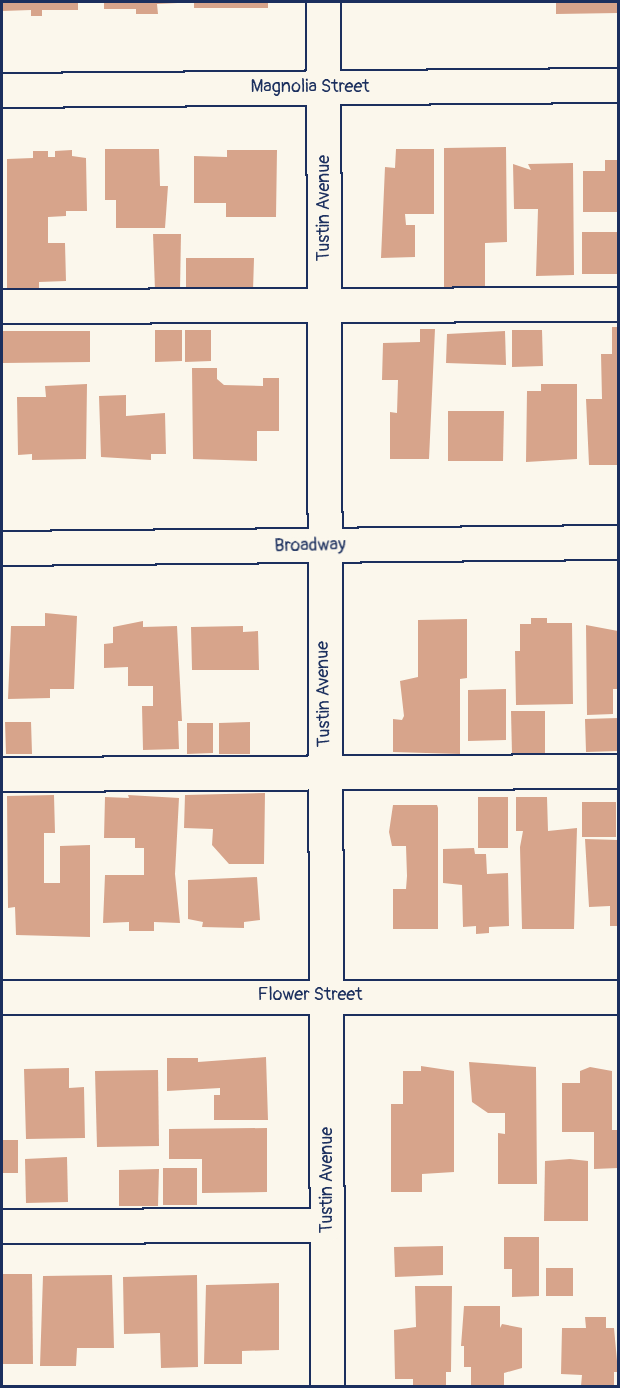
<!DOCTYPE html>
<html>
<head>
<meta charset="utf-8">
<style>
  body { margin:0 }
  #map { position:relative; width:620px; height:1388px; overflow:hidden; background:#fbf7ec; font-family:Pangolin,sans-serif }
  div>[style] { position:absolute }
  .building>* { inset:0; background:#d7a48b }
  .roads { filter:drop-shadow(2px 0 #1b2f5e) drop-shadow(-2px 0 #1b2f5e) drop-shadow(0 2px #1b2f5e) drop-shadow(0 -2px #1b2f5e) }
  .minor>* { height:33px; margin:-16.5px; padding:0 16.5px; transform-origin:16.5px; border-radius:16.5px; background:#fbf7ec }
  span { translate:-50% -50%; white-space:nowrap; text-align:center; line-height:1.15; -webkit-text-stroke:6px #fbf7ec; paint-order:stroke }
  .street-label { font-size:18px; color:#1b2f5e }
  .frame { position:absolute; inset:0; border:3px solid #1b2f5e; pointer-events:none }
</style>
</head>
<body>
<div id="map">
  <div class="building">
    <div style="clip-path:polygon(2px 2px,78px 2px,78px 10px,42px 10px,42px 16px,31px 16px,31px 10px,2px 11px)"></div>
    <div style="clip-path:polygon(104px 2px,178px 2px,178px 3px,157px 4px,158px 14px,136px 14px,136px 9px,104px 9px)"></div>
    <div style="clip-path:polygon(194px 2px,268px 2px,268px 8px,194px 8px)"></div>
    <div style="clip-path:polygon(556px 2px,618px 2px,618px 13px,556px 14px)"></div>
    <div style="clip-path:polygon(506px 147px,507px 242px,485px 243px,485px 289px,444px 288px,444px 148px)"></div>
    <div style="clip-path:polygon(105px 149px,159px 149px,160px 186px,168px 186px,165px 228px,116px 228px,116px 200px,105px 200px)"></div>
    <div style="clip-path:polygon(396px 149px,434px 149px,434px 214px,405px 214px,406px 225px,415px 225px,415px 257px,381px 258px,385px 167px,395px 168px)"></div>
    <div style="clip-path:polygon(72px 150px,72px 156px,86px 158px,87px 211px,66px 211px,66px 216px,48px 217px,48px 243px,65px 243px,66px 281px,39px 282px,39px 290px,7px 291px,7px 159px,33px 158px,33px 151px,48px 151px,48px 157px,55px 157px,55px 151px)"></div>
    <div style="clip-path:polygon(227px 150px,277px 150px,276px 217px,226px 217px,226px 203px,194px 203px,194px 156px,227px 157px)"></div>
    <div style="clip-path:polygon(605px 160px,618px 160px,618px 212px,583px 212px,583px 171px,605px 171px)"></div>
    <div style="clip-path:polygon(573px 163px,574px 275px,536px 276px,538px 209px,514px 209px,513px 164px,531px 170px,528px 164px)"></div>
    <div style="clip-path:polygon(582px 232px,618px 232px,617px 274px,582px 274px)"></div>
    <div style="clip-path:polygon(153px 234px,181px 234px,180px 290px,155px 290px)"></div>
    <div style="clip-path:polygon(186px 258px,254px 258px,253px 290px,186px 289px)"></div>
    <div style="clip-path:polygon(612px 327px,618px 327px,618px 465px,589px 465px,586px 399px,602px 399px,601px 354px,612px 354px)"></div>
    <div style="clip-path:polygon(420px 329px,435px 329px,429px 459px,390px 459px,390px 412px,397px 413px,398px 380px,382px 380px,383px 343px,420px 342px)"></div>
    <div style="clip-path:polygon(155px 330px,182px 330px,182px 361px,155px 362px)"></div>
    <div style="clip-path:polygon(185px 330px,211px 330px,211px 361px,185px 362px)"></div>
    <div style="clip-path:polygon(512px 330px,542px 330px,543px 366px,512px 367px)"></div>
    <div style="clip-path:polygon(3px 331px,90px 331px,90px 362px,3px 363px)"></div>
    <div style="clip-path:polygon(505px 331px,506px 365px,446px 363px,447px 334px)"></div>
    <div style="clip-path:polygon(192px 368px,217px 368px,217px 379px,224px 385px,263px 386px,263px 378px,279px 378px,279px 431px,257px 431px,257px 461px,193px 459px)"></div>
    <div style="clip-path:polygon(87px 384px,86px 459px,32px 460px,32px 454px,18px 455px,17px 397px,46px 397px,45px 386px)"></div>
    <div style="clip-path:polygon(541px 384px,577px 384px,577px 459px,526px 462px,527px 391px,541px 391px)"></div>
    <div style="clip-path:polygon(126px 395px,126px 416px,165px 413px,166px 454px,151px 454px,151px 460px,101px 457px,99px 396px)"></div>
    <div style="clip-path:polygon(448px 411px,504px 411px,503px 461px,448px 461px)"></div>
    <div style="clip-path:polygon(45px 613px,77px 616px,74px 689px,50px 689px,50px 698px,8px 699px,11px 626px,45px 626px)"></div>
    <div style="clip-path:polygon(531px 618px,547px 618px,547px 623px,572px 623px,573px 704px,516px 705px,515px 651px,520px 651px,520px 624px,531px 624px)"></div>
    <div style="clip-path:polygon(467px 619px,467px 678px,460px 679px,460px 754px,393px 752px,393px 719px,402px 720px,404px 716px,400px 681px,418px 677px,418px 620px)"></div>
    <div style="clip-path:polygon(143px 621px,143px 627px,177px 626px,182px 721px,178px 721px,179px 749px,143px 750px,142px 706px,153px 706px,153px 686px,128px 686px,128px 667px,104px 668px,104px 644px,113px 643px,113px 627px)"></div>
    <div style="clip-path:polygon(586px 625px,618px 631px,618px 689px,613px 689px,613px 714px,587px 715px)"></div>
    <div style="clip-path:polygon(243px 626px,243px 632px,258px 631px,259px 670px,192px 670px,191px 627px)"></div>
    <div style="clip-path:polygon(506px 689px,506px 740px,468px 741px,468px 690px)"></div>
    <div style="clip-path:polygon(511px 711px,545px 711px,545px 753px,512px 754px)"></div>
    <div style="clip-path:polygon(618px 718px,618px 751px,586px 752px,585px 719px)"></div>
    <div style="clip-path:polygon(5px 722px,31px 722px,32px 754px,6px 754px)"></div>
    <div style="clip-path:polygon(250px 722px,250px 754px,219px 754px,219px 723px)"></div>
    <div style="clip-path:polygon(187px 723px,213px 723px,213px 753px,187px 754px)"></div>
    <div style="clip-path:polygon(265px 793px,264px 864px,229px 864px,212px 845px,213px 829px,184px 828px,185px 795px)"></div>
    <div style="clip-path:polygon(54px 795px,55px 833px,44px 833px,44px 883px,60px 883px,60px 846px,90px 845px,90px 937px,16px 935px,15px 907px,8px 908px,7px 796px)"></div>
    <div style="clip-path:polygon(128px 795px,179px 798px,175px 874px,180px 923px,154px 922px,154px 931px,129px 931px,129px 922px,103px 923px,105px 875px,144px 875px,144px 848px,135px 848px,135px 838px,104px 838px,105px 797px,129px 798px)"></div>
    <div style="clip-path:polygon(478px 797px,508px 797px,508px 848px,478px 848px)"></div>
    <div style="clip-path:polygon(516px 797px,547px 797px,548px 831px,577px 828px,574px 929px,522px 929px,520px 847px,523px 831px,516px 831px)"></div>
    <div style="clip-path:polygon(582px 802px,616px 802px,616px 837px,582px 837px)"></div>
    <div style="clip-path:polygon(393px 805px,437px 805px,438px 808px,438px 929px,393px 929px,393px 889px,406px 889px,407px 876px,406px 846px,392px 846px,389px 832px)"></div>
    <div style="clip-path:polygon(585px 839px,618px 840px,618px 926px,610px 926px,610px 906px,589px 907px)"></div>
    <div style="clip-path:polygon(474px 848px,475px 854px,486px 854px,487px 874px,508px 873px,509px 926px,489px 927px,489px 933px,476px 934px,476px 926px,463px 927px,462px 885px,443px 883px,443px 849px)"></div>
    <div style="clip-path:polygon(257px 877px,260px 920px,244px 922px,244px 928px,202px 927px,203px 922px,188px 919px,188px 880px)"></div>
    <div style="clip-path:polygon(266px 1057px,268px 1120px,214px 1120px,214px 1095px,220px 1095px,220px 1088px,167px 1091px,167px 1058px,198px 1058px,198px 1062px)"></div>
    <div style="clip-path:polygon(469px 1062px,536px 1067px,537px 1184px,498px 1184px,498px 1133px,505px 1134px,505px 1113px,488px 1113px,472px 1102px)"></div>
    <div style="clip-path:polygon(421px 1066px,454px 1071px,454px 1172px,422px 1174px,422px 1192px,391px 1192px,391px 1104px,403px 1104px,403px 1071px,421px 1071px)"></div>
    <div style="clip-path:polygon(590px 1067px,612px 1071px,612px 1130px,618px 1130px,618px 1168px,594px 1169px,594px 1132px,562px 1132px,562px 1083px,580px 1083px,580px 1071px)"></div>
    <div style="clip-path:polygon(69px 1068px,69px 1088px,84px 1087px,85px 1138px,26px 1139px,24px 1069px)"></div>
    <div style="clip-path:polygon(158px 1070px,159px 1146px,97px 1147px,95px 1071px)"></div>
    <div style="clip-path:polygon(267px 1128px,267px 1192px,202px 1193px,202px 1159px,169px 1159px,169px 1129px)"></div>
    <div style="clip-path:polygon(2px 1140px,18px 1140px,18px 1173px,2px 1173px)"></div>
    <div style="clip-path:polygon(67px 1157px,68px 1202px,26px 1203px,25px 1159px)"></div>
    <div style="clip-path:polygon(570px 1159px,588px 1161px,588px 1221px,544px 1221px,545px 1161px)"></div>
    <div style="clip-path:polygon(163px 1168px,197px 1168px,197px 1205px,163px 1205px)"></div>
    <div style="clip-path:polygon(159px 1169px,158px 1206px,119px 1206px,119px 1170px)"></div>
    <div style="clip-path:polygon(504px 1237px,539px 1237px,539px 1296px,512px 1297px,512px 1269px,504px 1269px)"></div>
    <div style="clip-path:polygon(443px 1246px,443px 1275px,395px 1277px,394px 1247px)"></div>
    <div style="clip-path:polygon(546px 1268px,573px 1268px,573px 1296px,546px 1296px)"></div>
    <div style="clip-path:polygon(2px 1274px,32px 1274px,33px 1364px,2px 1364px)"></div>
    <div style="clip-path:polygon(112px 1275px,114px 1348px,77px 1348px,76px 1366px,40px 1366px,43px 1276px)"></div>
    <div style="clip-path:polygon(197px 1275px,198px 1367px,161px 1368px,160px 1333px,124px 1334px,123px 1277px)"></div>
    <div style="clip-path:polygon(279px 1283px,279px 1350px,242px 1351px,242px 1364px,204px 1364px,206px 1285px)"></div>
    <div style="clip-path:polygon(415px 1286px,452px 1286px,451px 1372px,446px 1372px,446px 1386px,413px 1386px,413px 1379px,395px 1379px,394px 1330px,416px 1327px)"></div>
    <div style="clip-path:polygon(464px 1306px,500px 1306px,500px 1328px,502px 1324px,522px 1328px,522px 1368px,504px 1373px,504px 1386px,471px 1386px,471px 1367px,464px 1367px,464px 1346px,461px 1346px)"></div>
    <div style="clip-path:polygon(585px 1317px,606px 1317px,606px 1328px,614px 1328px,618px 1372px,614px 1372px,614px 1386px,581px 1386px,582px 1375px,561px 1374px,562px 1328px,586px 1328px)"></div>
  </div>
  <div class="roads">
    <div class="minor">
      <div style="left:323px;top:2px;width:1384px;rotate:89.83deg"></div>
      <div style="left:2px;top:90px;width:616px;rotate:-0.47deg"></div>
      <div style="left:2px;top:306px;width:616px;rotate:-0.19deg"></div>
      <div style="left:2px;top:548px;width:616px;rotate:-0.56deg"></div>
      <div style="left:2px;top:774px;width:616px;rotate:-0.28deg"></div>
      <div style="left:2px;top:997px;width:616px"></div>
      <div style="left:2px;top:1226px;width:324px;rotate:-0.2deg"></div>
    </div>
  </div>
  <div class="street-label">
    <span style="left:310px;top:87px">Magnolia Street</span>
    <span style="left:324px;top:208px;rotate:-90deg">Tustin Avenue</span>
    <span style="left:310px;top:546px;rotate:-1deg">Broadway</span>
    <span style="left:324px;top:694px;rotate:-91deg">Tustin Avenue</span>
    <span style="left:310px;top:995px">Flower Street</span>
    <span style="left:327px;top:1180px;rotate:-90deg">Tustin Avenue</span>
  </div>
  <div class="frame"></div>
</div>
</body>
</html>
